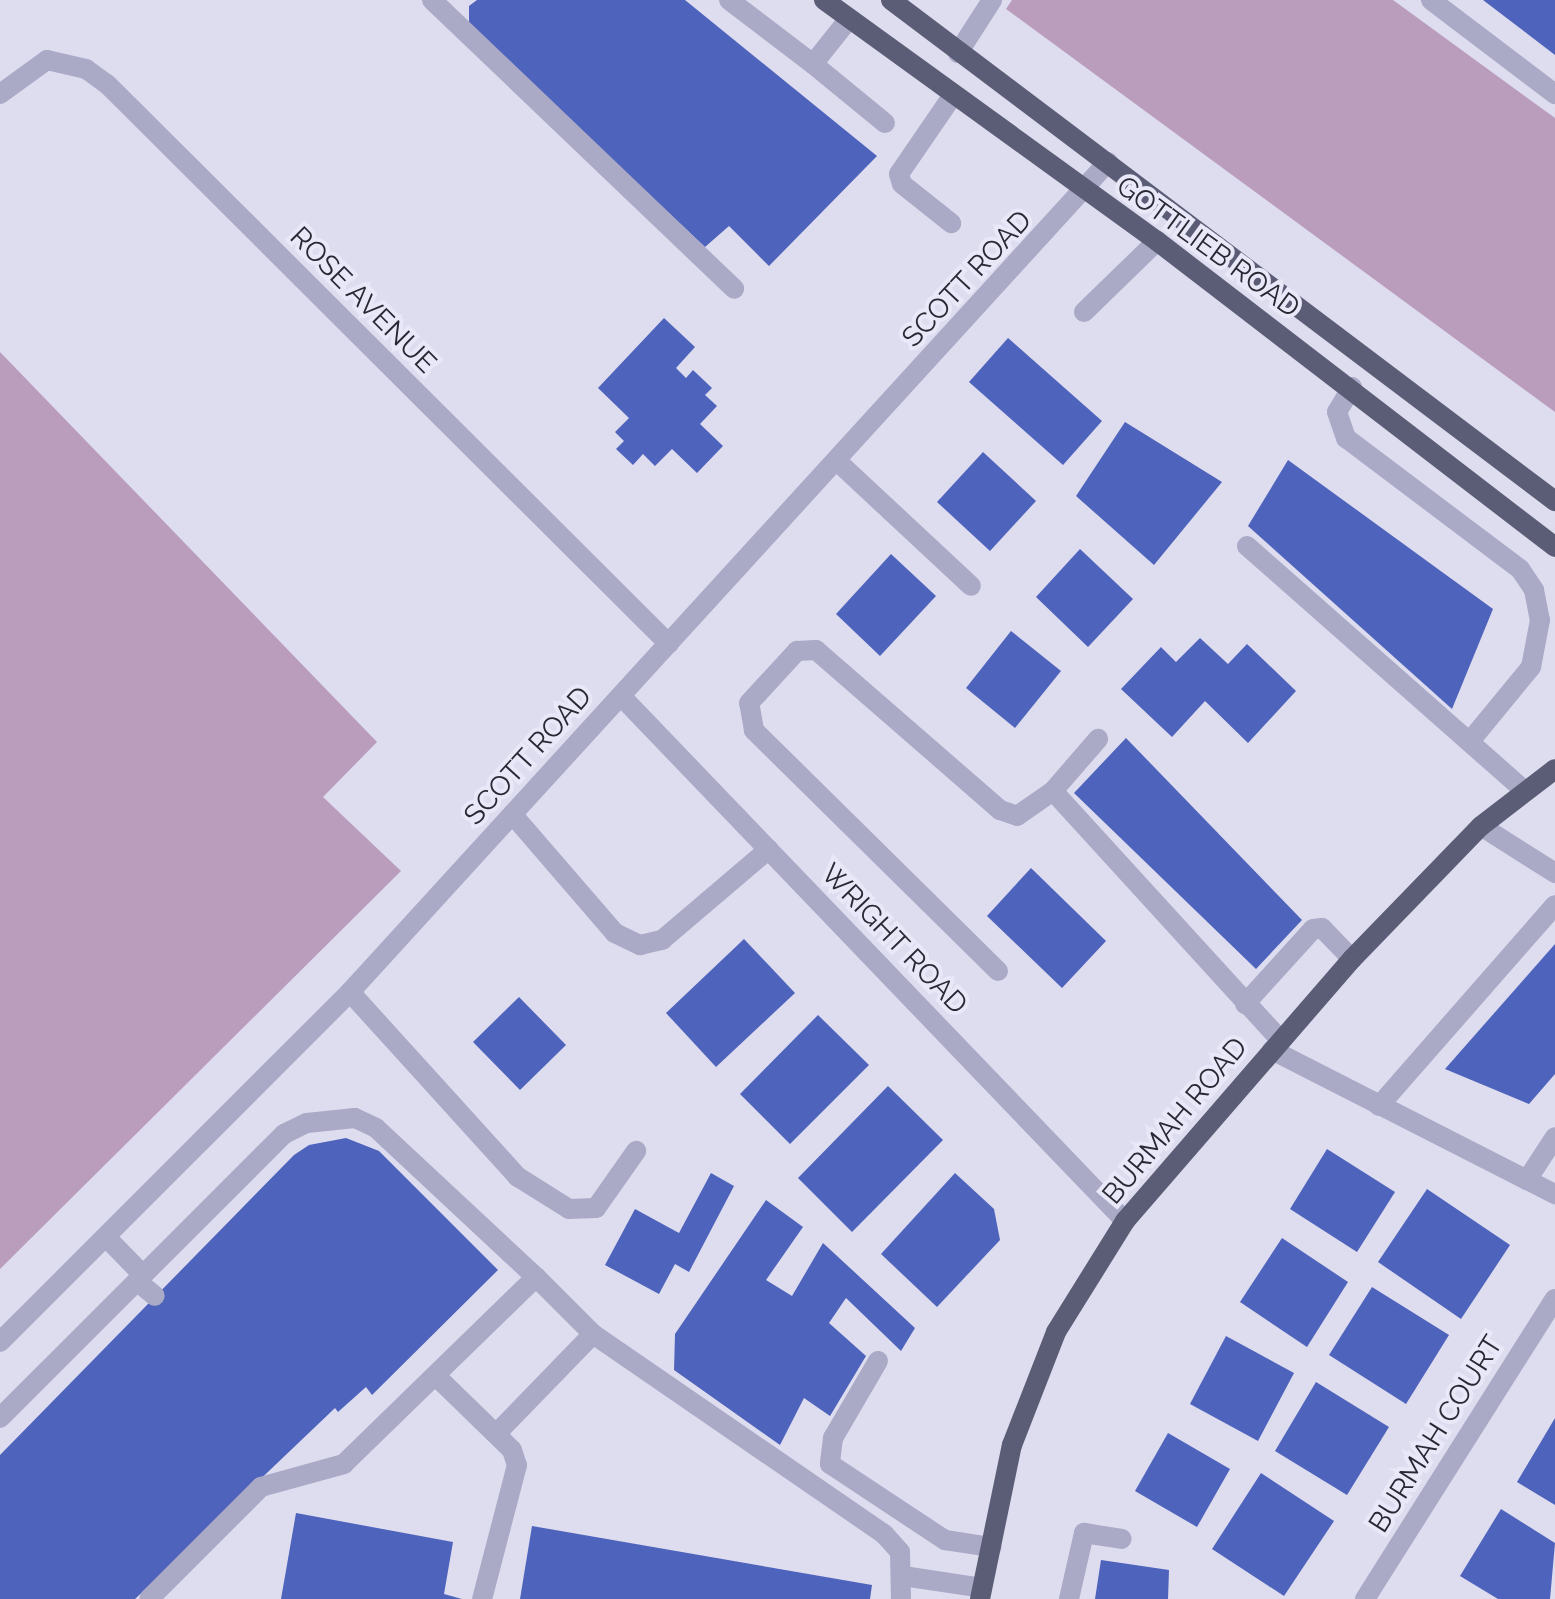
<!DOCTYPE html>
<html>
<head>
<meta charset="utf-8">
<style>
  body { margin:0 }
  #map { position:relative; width:1555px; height:1599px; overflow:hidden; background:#dedcef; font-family:Raleway,sans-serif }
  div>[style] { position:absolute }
  .green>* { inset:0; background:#ba9dbd }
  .building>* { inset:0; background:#4e63bb }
  .minor>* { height:20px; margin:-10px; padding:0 10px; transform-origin:10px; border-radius:10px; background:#aaa9c6 }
  .major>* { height:20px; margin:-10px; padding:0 10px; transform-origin:10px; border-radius:10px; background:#5a5d75 }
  span { translate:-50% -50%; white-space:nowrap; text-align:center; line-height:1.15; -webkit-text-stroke:8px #e9e8f8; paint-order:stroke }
  .street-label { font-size:28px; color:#282934 }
</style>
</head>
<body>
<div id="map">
  <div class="green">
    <div style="clip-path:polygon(1012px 0,1393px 0,1555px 118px,1555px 412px,1006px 9px)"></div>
    <div style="clip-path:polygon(0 352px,377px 742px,323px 797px,401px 871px,0 1269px)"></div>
  </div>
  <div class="building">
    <div style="clip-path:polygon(477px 0,685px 0,877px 156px,769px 266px,729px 226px,705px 247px,469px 25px,469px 6px)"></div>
    <div style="clip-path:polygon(1483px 0,1555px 0,1555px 55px)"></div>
    <div style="clip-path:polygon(664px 318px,695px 347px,676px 368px,686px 378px,693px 370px,712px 388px,705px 395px,717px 406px,700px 424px,723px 446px,697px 473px,672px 449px,655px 466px,643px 454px,633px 465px,616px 449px,624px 441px,615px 432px,629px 418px,598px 388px)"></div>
    <div style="clip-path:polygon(1008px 338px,1102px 421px,1063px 465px,969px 382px)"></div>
    <div style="clip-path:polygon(1125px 422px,1222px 482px,1154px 565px,1076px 496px)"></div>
    <div style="clip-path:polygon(983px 452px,1036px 501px,990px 551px,937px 502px)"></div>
    <div style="clip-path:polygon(1288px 460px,1493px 609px,1452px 709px,1248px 526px)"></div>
    <div style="clip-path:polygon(1080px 549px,1133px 599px,1088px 647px,1036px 597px)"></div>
    <div style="clip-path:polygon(891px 554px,936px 596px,880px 656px,836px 614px)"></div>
    <div style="clip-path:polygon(1011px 631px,1061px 671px,1015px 728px,966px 688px)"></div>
    <div style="clip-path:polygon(1200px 638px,1228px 664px,1247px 644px,1296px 691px,1248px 743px,1205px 701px,1172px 737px,1121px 689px,1161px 647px,1176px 662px)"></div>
    <div style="clip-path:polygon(1126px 738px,1302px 920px,1256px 969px,1074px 793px)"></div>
    <div style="clip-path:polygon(1031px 868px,1106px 941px,1062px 988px,987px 916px)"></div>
    <div style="clip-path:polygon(744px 939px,795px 993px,716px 1067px,666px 1013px)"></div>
    <div style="clip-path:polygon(1555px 944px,1555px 1074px,1529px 1104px,1445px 1069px)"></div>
    <div style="clip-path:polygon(519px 997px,566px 1045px,520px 1090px,473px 1042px)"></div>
    <div style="clip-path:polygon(818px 1015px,869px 1065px,790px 1144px,740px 1094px)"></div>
    <div style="clip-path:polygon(888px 1086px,943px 1140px,852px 1232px,798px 1178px)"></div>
    <div style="clip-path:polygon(346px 1138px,379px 1151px,498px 1270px,372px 1395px,366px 1387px,338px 1412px,335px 1408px,135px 1599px,0 1599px,0 1455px,294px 1155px,309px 1145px)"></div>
    <div style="clip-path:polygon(1327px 1149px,1395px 1192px,1357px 1252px,1290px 1209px)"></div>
    <div style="clip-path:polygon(711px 1173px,734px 1186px,689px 1272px,675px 1264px,659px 1294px,605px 1265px,635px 1209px,679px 1233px)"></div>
    <div style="clip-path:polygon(955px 1173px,994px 1209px,1000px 1240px,937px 1307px,881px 1254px)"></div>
    <div style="clip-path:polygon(1427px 1189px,1510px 1245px,1461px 1319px,1378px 1262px)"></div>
    <div style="clip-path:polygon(766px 1200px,803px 1227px,766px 1280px,792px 1296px,823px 1243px,915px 1328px,901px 1351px,846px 1298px,829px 1323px,866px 1356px,830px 1416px,804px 1398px,780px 1445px,674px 1370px,675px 1334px)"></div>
    <div style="clip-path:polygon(1282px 1238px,1348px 1282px,1307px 1347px,1240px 1302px)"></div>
    <div style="clip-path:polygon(1372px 1287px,1449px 1335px,1406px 1404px,1329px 1355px)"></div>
    <div style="clip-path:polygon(1226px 1336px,1294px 1373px,1258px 1441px,1190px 1404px)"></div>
    <div style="clip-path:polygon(1316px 1382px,1389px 1427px,1347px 1495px,1275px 1451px)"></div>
    <div style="clip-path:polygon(1555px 1418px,1555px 1505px,1517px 1482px)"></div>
    <div style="clip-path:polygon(1168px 1433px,1230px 1469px,1197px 1527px,1135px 1491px)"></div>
    <div style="clip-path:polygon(1261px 1473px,1334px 1521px,1284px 1596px,1212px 1549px)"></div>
    <div style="clip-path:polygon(1501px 1509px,1555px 1543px,1550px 1599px,1498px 1599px,1460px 1576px)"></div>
    <div style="clip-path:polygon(296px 1513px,453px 1542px,444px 1594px,462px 1599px,281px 1599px)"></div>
    <div style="clip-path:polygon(532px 1526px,872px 1585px,870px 1599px,520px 1599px)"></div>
    <div style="clip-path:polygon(1101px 1560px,1169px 1570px,1168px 1599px,1095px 1599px)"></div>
  </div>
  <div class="minor">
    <div style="left:432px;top:0;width:418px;rotate:43.7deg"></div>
    <div style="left:729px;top:0;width:106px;rotate:37.3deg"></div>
    <div style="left:813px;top:64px;width:56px;rotate:-51.5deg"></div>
    <div style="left:1431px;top:0;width:156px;rotate:37.2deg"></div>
    <div style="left:958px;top:53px;width:63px;rotate:-57.3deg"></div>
    <div style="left:813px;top:64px;width:93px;rotate:39.3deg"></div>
    <div style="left:0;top:94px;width:58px;rotate:-35.9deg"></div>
    <div style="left:47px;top:60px;width:40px;rotate:13deg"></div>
    <div style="left:86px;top:69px;width:26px;rotate:36deg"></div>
    <div style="left:107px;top:84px;width:793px;rotate:44.9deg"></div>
    <div style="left:951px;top:98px;width:92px;rotate:124.4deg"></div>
    <div style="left:899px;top:174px;width:10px;rotate:73deg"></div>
    <div style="left:902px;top:184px;width:63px;rotate:38.5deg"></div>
    <div style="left:1084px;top:312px;width:102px;rotate:-44.2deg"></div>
    <div style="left:1352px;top:387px;width:29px;rotate:121deg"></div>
    <div style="left:1337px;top:412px;width:28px;rotate:71deg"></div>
    <div style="left:1346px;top:438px;width:218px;rotate:37deg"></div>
    <div style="left:1520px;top:569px;width:25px;rotate:56deg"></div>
    <div style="left:1534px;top:590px;width:31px;rotate:79deg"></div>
    <div style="left:1540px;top:620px;width:48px;rotate:100.8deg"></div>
    <div style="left:1531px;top:667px;width:94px;rotate:129.4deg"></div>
    <div style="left:837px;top:461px;width:183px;rotate:43deg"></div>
    <div style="left:1247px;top:546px;width:369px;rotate:41.4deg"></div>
    <div style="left:621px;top:696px;width:728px;rotate:46.17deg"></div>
    <div style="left:1053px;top:791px;width:338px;rotate:47.6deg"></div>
    <div style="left:513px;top:815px;width:156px;rotate:49.2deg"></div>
    <div style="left:615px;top:933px;width:28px;rotate:26deg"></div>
    <div style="left:640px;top:945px;width:23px;rotate:-13deg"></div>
    <div style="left:662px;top:940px;width:140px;rotate:-40.4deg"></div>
    <div style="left:1481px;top:826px;width:88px;rotate:32.4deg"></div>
    <div style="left:998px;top:971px;width:343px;rotate:-135.4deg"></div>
    <div style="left:754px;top:730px;width:27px;rotate:-100deg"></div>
    <div style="left:749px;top:703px;width:71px;rotate:-47.3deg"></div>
    <div style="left:797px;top:651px;width:19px;rotate:-3deg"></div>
    <div style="left:816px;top:650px;width:244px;rotate:41deg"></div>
    <div style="left:1000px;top:810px;width:18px;rotate:19deg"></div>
    <div style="left:1017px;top:816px;width:44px;rotate:-34.8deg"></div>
    <div style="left:1053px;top:791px;width:69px;rotate:-49.1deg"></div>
    <div style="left:350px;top:992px;width:250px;rotate:47.8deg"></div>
    <div style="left:518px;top:1177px;width:60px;rotate:32.1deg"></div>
    <div style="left:569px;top:1209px;width:27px;rotate:-2deg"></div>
    <div style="left:596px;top:1208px;width:70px;rotate:-54.9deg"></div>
    <div style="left:1245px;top:1004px;width:101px;rotate:-47.8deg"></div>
    <div style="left:1313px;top:929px;width:9px;rotate:-6deg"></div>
    <div style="left:1322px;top:928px;width:43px;rotate:45.9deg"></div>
    <div style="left:1272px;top:1050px;width:318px;rotate:27deg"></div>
    <div style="left:1379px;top:1106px;width:267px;rotate:-48.8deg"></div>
    <div style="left:1527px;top:1180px;width:51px;rotate:-56.9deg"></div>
    <div style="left:107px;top:1238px;width:52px;rotate:45.8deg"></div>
    <div style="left:536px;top:1277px;width:81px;rotate:45deg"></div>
    <div style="left:593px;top:1334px;width:353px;rotate:34.5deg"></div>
    <div style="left:884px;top:1534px;width:24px;rotate:48deg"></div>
    <div style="left:900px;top:1552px;width:47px;rotate:88.8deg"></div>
    <div style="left:137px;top:1281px;width:23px;rotate:40deg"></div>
    <div style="left:0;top:1342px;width:495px;rotate:-45deg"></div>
    <div style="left:350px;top:992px;width:1124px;rotate:-47.6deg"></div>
    <div style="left:878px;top:1361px;width:89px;rotate:120.3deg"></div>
    <div style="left:833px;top:1438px;width:26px;rotate:97deg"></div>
    <div style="left:830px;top:1464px;width:138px;rotate:33.5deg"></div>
    <div style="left:945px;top:1540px;width:47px;rotate:8.7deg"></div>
    <div style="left:438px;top:1378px;width:103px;rotate:44.2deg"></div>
    <div style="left:512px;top:1450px;width:16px;rotate:72deg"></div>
    <div style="left:517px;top:1465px;width:138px;rotate:104.6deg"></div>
    <div style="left:0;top:1418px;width:402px;rotate:-45deg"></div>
    <div style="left:284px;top:1134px;width:25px;rotate:-26deg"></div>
    <div style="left:307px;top:1123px;width:48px;rotate:-5.9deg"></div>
    <div style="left:355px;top:1118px;width:23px;rotate:25deg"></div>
    <div style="left:376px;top:1128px;width:219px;rotate:43deg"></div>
    <div style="left:536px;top:1277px;width:268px;rotate:135.8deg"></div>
    <div style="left:344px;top:1464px;width:86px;rotate:164.5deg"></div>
    <div style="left:261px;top:1487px;width:158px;rotate:135deg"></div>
    <div style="left:496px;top:1434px;width:139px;rotate:-45.9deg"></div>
    <div style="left:903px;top:1576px;width:80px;rotate:8.6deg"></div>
    <div style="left:1069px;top:1599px;width:68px;rotate:-77.2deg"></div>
    <div style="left:1084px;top:1533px;width:38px;rotate:9deg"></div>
    <div style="left:1365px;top:1599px;width:355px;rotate:-57.7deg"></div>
  </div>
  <div class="major">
    <div style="left:824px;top:0;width:411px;rotate:35.9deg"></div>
    <div style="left:1157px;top:241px;width:502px;rotate:37.55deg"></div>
    <div style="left:891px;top:0;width:832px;rotate:37.04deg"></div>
    <div style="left:980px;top:1599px;width:157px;rotate:-78.3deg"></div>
    <div style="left:1012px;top:1445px;width:121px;rotate:-68.7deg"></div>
    <div style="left:1056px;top:1332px;width:131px;rotate:-58.1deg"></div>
    <div style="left:1125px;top:1221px;width:347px;rotate:-49.1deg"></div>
    <div style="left:1352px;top:959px;width:185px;rotate:-45.9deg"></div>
    <div style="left:1481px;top:826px;width:93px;rotate:-37.6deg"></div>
  </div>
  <div class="street-label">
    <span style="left:1208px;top:247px;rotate:36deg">GOTTLIEB ROAD</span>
    <span style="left:967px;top:279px;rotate:-47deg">SCOTT ROAD</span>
    <span style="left:363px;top:300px;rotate:45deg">ROSE AVENUE</span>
    <span style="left:528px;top:756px;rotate:-48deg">SCOTT ROAD</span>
    <span style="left:894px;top:939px;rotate:46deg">WRIGHT ROAD</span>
    <span style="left:1175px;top:1121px;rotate:-50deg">BURMAH ROAD</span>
    <span style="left:1436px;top:1434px;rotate:-58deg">BURMAH COURT</span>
  </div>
</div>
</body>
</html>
